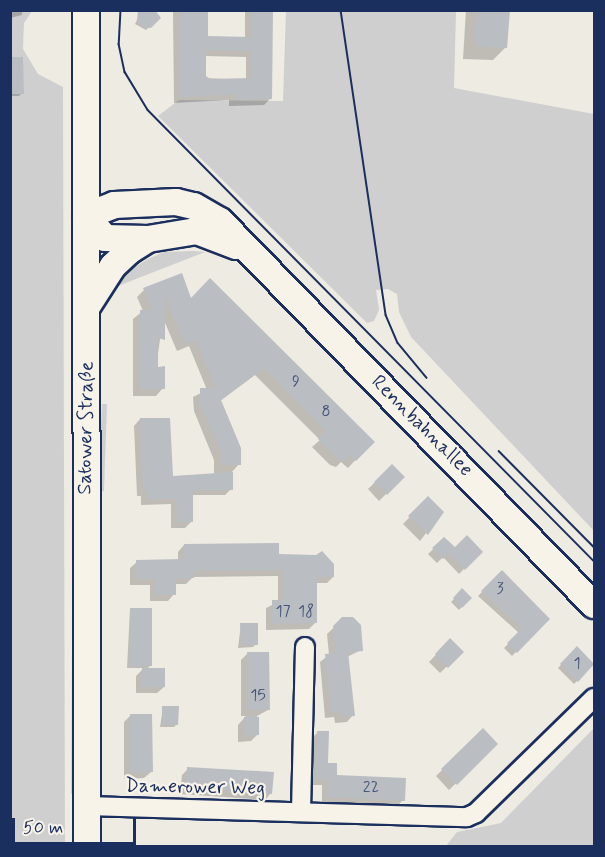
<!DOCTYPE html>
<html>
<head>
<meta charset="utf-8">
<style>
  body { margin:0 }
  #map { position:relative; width:605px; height:857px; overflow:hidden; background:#eeebe2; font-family:Mynerve,sans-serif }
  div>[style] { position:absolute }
  .green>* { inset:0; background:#cfcfcf }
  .shadow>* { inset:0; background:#0003 }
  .building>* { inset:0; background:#babdc2 }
  .roads { filter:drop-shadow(2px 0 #1b2f5e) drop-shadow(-2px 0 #1b2f5e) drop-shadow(0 2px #1b2f5e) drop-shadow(0 -2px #1b2f5e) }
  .street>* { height:18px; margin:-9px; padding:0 9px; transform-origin:9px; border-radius:9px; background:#f7f3e8 }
  .secondary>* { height:26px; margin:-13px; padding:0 13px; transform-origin:13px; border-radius:13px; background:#f7f3e8 }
  .tram>* { height:1.5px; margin:-0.75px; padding:0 0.75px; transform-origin:0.75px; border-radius:0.75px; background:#1b2f5e }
  span { translate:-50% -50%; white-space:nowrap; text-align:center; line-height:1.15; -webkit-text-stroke:4.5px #f7f3e8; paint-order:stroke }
  .number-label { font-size:16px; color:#435277 }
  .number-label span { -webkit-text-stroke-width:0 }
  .street-label { font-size:20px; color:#1b2f5e }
  .frame { position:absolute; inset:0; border:12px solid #1b2f5e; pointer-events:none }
  .scale { position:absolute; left:12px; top:818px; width:124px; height:27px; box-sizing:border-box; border:3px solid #1b2f5e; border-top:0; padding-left:8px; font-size:18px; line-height:21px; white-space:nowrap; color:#1b2f5e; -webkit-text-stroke:4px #f7f3e8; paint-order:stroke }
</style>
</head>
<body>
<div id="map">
  <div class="green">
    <div style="clip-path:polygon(10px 11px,32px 11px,24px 23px,23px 49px,38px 74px,63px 87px,65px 846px,11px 846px)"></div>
    <div style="clip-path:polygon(286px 11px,456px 11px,454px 88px,594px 114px,594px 531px,411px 337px,399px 312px,397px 294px,388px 289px,376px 290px,379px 310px,374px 321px,367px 323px,158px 116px,179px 100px,283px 101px)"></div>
    <div style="clip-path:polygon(193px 251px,205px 252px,118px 286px,124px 274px,148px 259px,164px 252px)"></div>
    <div style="clip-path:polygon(74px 323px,77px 792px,71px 794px,72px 652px)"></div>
    <div style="clip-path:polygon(102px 404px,107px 404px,104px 491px,98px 492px)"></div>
    <div style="clip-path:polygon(594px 728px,594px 846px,446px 846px,457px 832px,501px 823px)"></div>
  </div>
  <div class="shadow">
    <div style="clip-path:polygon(10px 10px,22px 10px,22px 15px,10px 18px)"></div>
    <div style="clip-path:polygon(142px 10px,159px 18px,146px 30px,135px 24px)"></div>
    <div style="clip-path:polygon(evenodd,173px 10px,206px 10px,206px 38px,245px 38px,245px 10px,271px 10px,270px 99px,264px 105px,229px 106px,229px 100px,174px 103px,173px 10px,205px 56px,246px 57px,246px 80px,205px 78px,205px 56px)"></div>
    <div style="clip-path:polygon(466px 10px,508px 10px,506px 47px,493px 60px,463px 59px)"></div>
    <div style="clip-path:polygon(10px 58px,22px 93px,19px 96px,10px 96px)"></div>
    <div style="clip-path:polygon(144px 290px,190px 300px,372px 442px,348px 468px,341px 462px,336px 467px,330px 465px,312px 447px,320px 440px,255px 375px,220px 401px,239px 464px,231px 473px,231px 489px,225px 495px,191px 495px,192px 521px,185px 528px,171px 528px,171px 504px,141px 505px,141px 496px,137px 496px,134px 426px,140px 419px,171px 477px,214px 475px,214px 460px,194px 411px,193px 397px,207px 390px,189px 346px,177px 351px,163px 318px,156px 368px,163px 388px,156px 396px,133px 396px,133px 319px,143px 311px,137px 297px)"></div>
    <div style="clip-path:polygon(392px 466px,403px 477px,379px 501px,368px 489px)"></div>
    <div style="clip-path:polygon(428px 498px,442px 512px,420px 541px,403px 524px)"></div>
    <div style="clip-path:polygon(444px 539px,455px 550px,481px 552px,459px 574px,443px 557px,437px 563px,428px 554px)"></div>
    <div style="clip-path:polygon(184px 545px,277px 556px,333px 577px,327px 583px,316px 583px,315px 623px,309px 629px,266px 630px,266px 608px,278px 602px,278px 576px,193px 577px,186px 584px,174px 584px,174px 594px,168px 601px,150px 601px,150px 585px,130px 585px,130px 568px,137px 562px,178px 561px,178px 552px)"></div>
    <div style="clip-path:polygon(502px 572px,548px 619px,512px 656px,504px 648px,519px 633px,478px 596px)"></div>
    <div style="clip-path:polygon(462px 591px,470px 598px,459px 610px,451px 602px)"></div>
    <div style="clip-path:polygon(130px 609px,151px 665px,146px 670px,164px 687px,157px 693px,136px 693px,136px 676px,144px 668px,127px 668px)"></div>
    <div style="clip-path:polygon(343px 619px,361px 650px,347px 657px,353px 715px,347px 722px,335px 723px,334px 717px,325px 718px,320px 662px,329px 655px,327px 634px)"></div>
    <div style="clip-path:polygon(241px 624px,256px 644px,253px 647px,238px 648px)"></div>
    <div style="clip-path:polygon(450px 640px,462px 652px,440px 673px,429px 662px)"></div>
    <div style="clip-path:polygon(577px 648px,593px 665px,574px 684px,558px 668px)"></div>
    <div style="clip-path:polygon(247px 654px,268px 710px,257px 716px,257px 735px,251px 741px,238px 742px,238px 725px,246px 716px,241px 716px,241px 660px)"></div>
    <div style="clip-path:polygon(163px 708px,177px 724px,174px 727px,160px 727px)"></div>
    <div style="clip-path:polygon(130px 716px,151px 772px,144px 778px,124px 779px,124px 722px)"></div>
    <div style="clip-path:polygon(483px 730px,496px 744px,449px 790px,436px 776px)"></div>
    <div style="clip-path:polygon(318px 732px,327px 764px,335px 776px,403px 800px,397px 806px,322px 803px,322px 785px,310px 785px,312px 738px)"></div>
    <div style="clip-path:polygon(188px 769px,271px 793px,265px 800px,180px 794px,182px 775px)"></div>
  </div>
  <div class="building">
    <div style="clip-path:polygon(138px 10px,155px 10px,161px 18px,151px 28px,142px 27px,137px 21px)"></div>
    <div style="clip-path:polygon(evenodd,180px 10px,208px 10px,208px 36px,251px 37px,251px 10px,273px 10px,272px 99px,235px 100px,235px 94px,180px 98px,180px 10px,206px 50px,252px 51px,251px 78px,210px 79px,206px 76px,206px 50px)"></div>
    <div style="clip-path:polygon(477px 10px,510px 10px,507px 48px,475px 46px)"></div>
    <div style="clip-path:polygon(10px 57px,23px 57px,24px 94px,10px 94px)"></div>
    <div style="clip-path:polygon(182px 273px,191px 298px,210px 278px,375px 442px,356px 461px,350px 455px,345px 461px,337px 458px,318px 439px,326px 431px,264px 368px,221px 400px,241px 448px,241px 465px,221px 465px,221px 452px,200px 403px,200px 388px,216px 388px,196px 340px,185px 344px,165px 296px,165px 340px,158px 338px,158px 367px,165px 366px,165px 389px,140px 389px,140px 310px,152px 310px,143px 288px)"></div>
    <div style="clip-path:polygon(140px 418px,170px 418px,173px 476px,233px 472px,233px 490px,193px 490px,193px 522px,177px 522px,176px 499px,147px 499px,147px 490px,143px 490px)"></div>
    <div style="clip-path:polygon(392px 464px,405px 477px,387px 495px,374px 482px)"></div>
    <div style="clip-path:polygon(428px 496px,444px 512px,428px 535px,408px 516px)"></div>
    <div style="clip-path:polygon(467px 535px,483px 552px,465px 570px,449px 553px,443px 559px,432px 548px,444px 537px,455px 547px)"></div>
    <div style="clip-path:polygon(279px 543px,279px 554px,316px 555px,322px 551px,334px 564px,334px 577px,317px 577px,317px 623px,272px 624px,272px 600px,284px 600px,284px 570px,194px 571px,194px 578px,176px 578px,176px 595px,156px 595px,156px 579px,136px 579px,136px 560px,184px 559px,184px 544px)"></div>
    <div style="clip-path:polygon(502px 570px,550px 619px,517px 653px,507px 643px,522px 628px,481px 591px)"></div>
    <div style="clip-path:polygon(462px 588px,472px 598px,462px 608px,453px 598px)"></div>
    <div style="clip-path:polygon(130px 608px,152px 608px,152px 666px,130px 666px)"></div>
    <div style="clip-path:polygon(342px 617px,353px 617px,361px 625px,363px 651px,348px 652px,355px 716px,341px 717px,340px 712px,331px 712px,325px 654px,336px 653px,333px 626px)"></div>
    <div style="clip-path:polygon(240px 623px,258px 623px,258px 645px,241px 645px)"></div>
    <div style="clip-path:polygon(450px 638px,464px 652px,448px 668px,435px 654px)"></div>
    <div style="clip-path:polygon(577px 646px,594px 664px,578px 682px,560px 664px)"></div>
    <div style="clip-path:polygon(247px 652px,269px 652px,270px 710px,247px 710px)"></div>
    <div style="clip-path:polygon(142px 668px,165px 668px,165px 687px,142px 687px)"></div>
    <div style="clip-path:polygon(162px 706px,179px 706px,178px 725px,162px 725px)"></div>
    <div style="clip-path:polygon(130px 714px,152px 714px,153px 772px,130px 773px)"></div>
    <div style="clip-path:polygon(244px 717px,259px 717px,259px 735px,245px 736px)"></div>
    <div style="clip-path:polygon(483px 728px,498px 744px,457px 785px,441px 769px)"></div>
    <div style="clip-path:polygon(317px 731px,329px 731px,328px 763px,337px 763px,337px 775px,406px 778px,405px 801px,327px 797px,328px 780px,315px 779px)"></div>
    <div style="clip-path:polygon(187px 767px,274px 772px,272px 794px,186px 788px)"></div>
  </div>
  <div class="roads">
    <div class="street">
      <div style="left:87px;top:806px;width:380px;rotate:1.7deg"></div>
      <div style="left:467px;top:817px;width:10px;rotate:-24deg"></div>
      <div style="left:476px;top:813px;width:165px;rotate:-44.3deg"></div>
      <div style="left:301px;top:811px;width:164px;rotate:-88.6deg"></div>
    </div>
    <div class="secondary">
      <div style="left:86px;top:10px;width:836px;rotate:89.93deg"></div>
      <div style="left:86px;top:216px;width:30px;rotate:-21deg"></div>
      <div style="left:114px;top:205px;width:62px;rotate:-2.8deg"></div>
      <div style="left:176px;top:202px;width:18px;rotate:13deg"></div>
      <div style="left:194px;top:206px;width:30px;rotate:30deg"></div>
      <div style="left:220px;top:221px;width:536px;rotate:45.76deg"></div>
      <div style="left:86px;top:216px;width:29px;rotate:49deg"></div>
      <div style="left:105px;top:238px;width:43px;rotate:1.3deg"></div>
      <div style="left:88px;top:305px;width:46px;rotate:-57.3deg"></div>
      <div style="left:113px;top:266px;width:22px;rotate:-43deg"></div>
      <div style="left:129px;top:251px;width:22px;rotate:-32deg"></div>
      <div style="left:148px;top:239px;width:50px;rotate:-9.3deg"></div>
      <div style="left:197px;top:231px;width:42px;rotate:21deg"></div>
    </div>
  </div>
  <div class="tram">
    <div style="left:121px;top:10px;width:34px;rotate:93deg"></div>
    <div style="left:119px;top:44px;width:29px;rotate:78deg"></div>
    <div style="left:125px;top:72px;width:44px;rotate:58.8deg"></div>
    <div style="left:148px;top:110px;width:634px;rotate:45.32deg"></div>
    <div style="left:341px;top:10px;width:308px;rotate:81.6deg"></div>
    <div style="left:386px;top:315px;width:30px;rotate:67deg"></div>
    <div style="left:398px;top:343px;width:45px;rotate:50.4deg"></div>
    <div style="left:499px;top:451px;width:135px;rotate:45.3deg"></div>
  </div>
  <div class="number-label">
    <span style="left:296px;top:382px">9</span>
    <span style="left:326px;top:412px">8</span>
    <span style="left:500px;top:589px">3</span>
    <span style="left:283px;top:612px">17</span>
    <span style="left:306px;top:612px">18</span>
    <span style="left:577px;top:664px">1</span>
    <span style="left:258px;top:696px">15</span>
    <span style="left:371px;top:788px">22</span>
  </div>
  <div class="street-label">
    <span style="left:422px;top:426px;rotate:45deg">Rennbahnallee</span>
    <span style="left:86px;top:428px;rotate:-89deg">Satower Straße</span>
    <span style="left:195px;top:787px;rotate:1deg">Damerower Weg</span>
  </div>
  <div class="frame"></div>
  <div class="scale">50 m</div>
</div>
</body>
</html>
